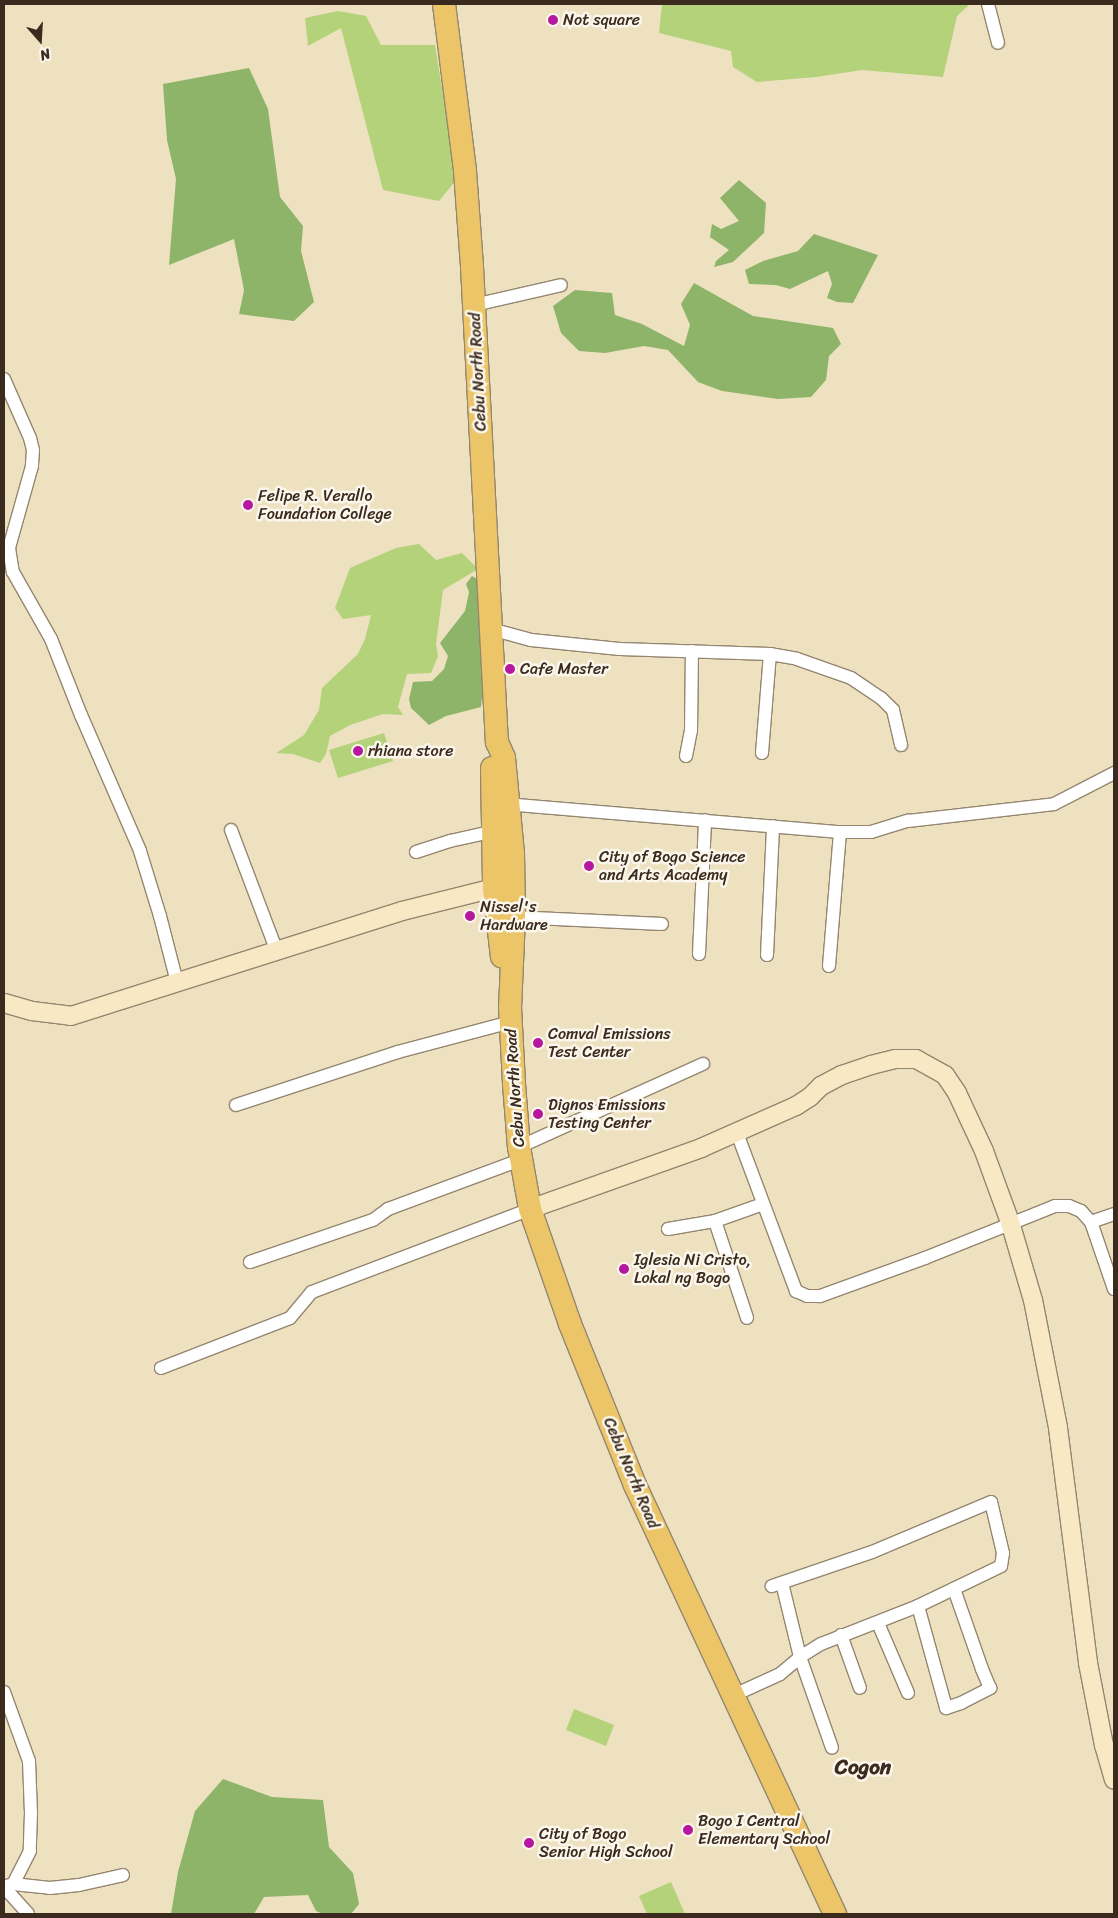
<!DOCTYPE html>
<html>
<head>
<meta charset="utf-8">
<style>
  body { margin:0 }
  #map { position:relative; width:1118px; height:1918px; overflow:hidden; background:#ede1c0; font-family:Sriracha,sans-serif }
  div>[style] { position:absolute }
  .green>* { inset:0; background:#b3d279 }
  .forest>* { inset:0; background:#8eb469 }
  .roads { filter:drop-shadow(1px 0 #94866f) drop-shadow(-1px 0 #94866f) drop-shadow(0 1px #94866f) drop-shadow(0 -1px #94866f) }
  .street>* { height:12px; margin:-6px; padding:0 6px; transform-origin:6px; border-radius:6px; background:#fff }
  .secondary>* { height:18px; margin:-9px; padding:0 9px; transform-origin:9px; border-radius:9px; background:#f8e8c3 }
  .highway>* { height:22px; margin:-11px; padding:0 11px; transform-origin:11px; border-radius:11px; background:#edc569 }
  .dots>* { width:14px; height:14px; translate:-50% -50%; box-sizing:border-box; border:2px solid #fbf7ec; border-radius:50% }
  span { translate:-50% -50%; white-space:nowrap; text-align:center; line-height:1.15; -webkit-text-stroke:5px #fbf7ec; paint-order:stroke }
  .poi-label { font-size:16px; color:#3b2a1e }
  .left { translate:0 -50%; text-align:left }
  .street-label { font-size:16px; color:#3b2a1e }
  .district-label { font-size:21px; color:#3b2a1e; font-weight:700 }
  .frame { position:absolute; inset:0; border:5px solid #3b2a1e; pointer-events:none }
  .north { position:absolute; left:15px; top:15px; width:50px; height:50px; -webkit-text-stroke:4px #fbf7ec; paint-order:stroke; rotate:161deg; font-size:14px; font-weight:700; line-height:20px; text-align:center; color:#3b2a1e }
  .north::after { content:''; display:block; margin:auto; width:18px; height:22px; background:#3b2a1e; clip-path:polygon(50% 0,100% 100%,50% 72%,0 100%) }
</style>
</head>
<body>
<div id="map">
  <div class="green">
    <div style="clip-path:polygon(662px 4px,967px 4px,968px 6px,957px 16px,943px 77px,862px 70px,816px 77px,757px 82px,733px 67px,731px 51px,659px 33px)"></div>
    <div style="clip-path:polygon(338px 11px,366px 16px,381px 45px,435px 45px,457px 179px,439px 201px,383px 190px,341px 28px,308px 46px,305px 18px)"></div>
    <div style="clip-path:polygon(419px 544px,436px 560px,462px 553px,478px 569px,443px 590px,436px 644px,438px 656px,431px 673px,407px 674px,398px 707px,403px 715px,383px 714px,350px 725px,330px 736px,326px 754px,320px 763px,293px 754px,276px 753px,304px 735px,319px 710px,322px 688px,358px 654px,365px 639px,371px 615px,343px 619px,335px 608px,350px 568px,396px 548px)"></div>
    <div style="clip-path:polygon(384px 733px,393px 761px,338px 778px,329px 750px)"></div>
    <div style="clip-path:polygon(574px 1709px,614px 1725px,606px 1746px,566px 1730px)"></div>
    <div style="clip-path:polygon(671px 1882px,685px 1914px,647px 1914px,639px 1896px)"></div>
  </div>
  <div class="forest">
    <div style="clip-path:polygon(249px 68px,268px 109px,280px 197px,303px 226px,301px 251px,314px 302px,294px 321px,239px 314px,244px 290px,234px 239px,169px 265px,176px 179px,167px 140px,163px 84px)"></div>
    <div style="clip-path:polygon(739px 180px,766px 203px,764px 233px,733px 262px,714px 267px,716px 261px,729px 250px,710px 237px,712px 224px,721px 229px,739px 221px,720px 198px)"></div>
    <div style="clip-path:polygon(814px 234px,878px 255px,853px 303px,837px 302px,827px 298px,832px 284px,828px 271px,790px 289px,776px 285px,749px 284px,745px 270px,763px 261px,798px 251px)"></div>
    <div style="clip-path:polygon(694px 283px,753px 316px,833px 328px,841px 344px,829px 356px,826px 380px,811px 397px,778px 399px,722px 391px,698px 382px,668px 350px,644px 346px,605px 353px,579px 351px,561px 333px,553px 306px,575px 290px,612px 293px,615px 315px,642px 324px,684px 346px,690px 325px,681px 304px)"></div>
    <div style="clip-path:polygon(472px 576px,477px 579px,483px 688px,481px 707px,446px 716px,429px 725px,411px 708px,409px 699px,413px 682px,432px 681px,444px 669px,448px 656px,440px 643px,465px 611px,469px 592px,466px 584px)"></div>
    <div style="clip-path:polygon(223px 1779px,272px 1797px,323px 1800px,329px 1847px,353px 1873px,359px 1904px,351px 1914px,323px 1914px,316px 1911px,308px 1895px,264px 1897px,254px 1914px,171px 1914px,178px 1872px,195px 1811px)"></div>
  </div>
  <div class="roads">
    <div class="street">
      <div style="left:988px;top:4px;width:40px;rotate:75.6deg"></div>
      <div style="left:474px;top:305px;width:89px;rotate:-12.9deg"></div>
      <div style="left:4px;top:379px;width:64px;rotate:66.2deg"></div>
      <div style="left:30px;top:438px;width:12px;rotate:76deg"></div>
      <div style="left:33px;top:450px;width:16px;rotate:94deg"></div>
      <div style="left:32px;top:466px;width:85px;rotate:105.7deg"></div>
      <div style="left:9px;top:548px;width:24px;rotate:81deg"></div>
      <div style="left:13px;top:572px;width:77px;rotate:60.4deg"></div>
      <div style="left:51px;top:639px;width:82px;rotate:68.5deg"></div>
      <div style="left:81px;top:715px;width:148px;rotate:66.5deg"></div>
      <div style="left:140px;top:851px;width:68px;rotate:72.9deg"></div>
      <div style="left:160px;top:916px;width:68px;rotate:75.6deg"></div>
      <div style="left:491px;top:629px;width:41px;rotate:15.4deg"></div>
      <div style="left:531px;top:640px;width:89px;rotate:5.8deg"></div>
      <div style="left:620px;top:649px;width:150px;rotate:1.9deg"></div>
      <div style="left:770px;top:654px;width:27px;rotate:10deg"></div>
      <div style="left:797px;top:659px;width:57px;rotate:19.4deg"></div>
      <div style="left:851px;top:678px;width:36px;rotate:34deg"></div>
      <div style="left:881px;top:698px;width:17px;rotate:45deg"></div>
      <div style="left:893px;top:710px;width:36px;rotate:77deg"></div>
      <div style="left:762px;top:753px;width:99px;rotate:-85.4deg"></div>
      <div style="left:686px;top:756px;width:25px;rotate:-79deg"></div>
      <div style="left:691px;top:731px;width:80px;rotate:-89.3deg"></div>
      <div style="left:505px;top:804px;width:336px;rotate:4.8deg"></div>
      <div style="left:840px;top:832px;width:31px"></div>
      <div style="left:871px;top:832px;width:39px;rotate:-17deg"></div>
      <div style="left:908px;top:821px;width:147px;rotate:-6.6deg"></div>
      <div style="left:1054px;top:804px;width:68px;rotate:-27.3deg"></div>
      <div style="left:231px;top:830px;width:130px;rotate:69.3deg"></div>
      <div style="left:416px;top:852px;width:36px;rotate:-18deg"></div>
      <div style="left:450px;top:841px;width:42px;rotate:-12.4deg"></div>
      <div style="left:514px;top:917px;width:148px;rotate:2.7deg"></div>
      <div style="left:699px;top:954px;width:134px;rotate:-87.4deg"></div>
      <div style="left:767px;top:955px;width:129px;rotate:-87.3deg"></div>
      <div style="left:829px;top:966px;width:134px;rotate:-85.3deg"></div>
      <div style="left:236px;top:1105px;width:170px;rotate:-18.1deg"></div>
      <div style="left:398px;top:1052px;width:117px;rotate:-14.9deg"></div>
      <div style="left:737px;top:1133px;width:169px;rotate:69.5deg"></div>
      <div style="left:796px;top:1291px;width:12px;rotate:24deg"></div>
      <div style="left:807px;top:1296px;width:13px"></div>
      <div style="left:820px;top:1296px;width:112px;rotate:-19.9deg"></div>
      <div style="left:925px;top:1258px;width:140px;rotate:-21.8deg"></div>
      <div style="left:1055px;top:1206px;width:14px"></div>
      <div style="left:1069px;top:1206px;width:13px;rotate:23deg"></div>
      <div style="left:1081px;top:1211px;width:15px;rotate:48deg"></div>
      <div style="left:1091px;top:1222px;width:71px;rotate:71.1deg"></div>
      <div style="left:519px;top:1147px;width:202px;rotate:-24.3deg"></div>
      <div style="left:715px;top:1221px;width:102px;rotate:71.7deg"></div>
      <div style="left:1091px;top:1222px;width:24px;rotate:-19deg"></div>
      <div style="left:668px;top:1229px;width:48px;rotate:-9.7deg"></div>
      <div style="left:715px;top:1221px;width:51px;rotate:-19.5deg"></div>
      <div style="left:250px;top:1262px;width:130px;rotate:-18.9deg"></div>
      <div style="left:373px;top:1220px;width:19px;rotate:-36deg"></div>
      <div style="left:388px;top:1209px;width:141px;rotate:-20.4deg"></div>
      <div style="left:161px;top:1368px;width:138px;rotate:-21.2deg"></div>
      <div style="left:290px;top:1318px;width:34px;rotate:-50deg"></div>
      <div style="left:312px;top:1292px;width:233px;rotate:-20.8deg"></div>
      <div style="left:782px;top:1583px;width:76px;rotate:76.3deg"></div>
      <div style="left:800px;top:1657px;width:96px;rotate:70.6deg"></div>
      <div style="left:918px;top:1606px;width:106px;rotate:74.6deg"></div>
      <div style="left:946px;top:1708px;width:16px;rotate:-18deg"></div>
      <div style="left:961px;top:1703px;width:33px;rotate:-27deg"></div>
      <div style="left:990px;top:1688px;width:21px;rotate:-113deg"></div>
      <div style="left:982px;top:1669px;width:85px;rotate:-109.3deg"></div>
      <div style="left:878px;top:1623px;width:76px;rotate:66.8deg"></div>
      <div style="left:841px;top:1635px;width:56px;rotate:70.3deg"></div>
      <div style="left:4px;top:1692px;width:73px;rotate:70.1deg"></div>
      <div style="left:29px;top:1761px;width:52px;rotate:87.8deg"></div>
      <div style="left:31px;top:1813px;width:38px;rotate:92deg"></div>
      <div style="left:30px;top:1851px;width:37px;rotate:117deg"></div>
      <div style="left:13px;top:1884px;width:9px;rotate:162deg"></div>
      <div style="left:732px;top:1696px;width:53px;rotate:-24.6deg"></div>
      <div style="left:780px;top:1674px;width:26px;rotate:-40deg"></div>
      <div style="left:800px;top:1657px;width:25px;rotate:-32deg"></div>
      <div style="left:821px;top:1644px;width:104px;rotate:-21.4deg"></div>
      <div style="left:918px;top:1606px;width:92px;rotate:-25.7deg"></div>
      <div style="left:1001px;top:1566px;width:13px;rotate:-81deg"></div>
      <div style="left:1003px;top:1553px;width:52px;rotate:-103.2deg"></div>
      <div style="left:991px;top:1502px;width:129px;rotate:157.2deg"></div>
      <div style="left:872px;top:1552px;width:106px;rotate:161.2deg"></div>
      <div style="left:13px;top:1884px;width:37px;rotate:6deg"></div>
      <div style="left:50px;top:1888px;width:29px;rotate:-6deg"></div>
      <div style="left:79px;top:1885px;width:45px;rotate:-12.8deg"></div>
      <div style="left:4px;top:1887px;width:36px;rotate:48deg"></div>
    </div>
    <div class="secondary">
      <div style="left:4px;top:1003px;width:29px;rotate:16deg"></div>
      <div style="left:32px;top:1011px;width:39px;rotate:7deg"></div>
      <div style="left:71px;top:1016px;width:347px;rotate:-17.6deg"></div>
      <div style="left:402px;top:911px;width:95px;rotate:-14deg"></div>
      <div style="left:494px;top:888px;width:12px"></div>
      <div style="left:530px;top:1209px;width:182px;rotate:-19.6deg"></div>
      <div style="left:701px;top:1148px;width:104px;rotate:-23.9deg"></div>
      <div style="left:796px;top:1106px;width:17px;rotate:-33deg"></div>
      <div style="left:810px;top:1097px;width:16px;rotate:-45deg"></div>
      <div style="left:821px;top:1086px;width:24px;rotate:-28deg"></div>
      <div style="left:842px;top:1075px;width:31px;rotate:-19deg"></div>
      <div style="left:871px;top:1065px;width:25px;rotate:-14deg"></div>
      <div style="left:895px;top:1059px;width:21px"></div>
      <div style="left:916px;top:1059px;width:33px;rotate:29deg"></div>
      <div style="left:945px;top:1075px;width:22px;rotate:56deg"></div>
      <div style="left:957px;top:1093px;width:64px;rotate:65deg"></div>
      <div style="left:984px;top:1151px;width:76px;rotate:69.9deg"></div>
      <div style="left:1010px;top:1222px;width:81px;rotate:73.6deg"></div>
      <div style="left:1033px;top:1300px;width:130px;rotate:78.9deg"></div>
      <div style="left:1058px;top:1428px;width:237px;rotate:82.7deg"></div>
      <div style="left:1088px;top:1663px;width:84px;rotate:79deg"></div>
      <div style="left:1104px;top:1745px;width:36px;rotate:74deg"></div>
    </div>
    <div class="highway">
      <div style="left:444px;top:4px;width:168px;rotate:82.8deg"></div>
      <div style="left:465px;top:171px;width:96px;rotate:85.8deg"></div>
      <div style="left:472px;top:267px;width:476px;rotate:87deg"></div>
      <div style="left:497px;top:742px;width:17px;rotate:66deg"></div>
      <div style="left:504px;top:758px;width:95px;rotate:84.6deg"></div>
      <div style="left:513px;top:853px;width:64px;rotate:89.1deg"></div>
      <div style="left:514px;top:917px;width:90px;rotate:92.5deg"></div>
      <div style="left:510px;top:1007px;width:77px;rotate:87deg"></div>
      <div style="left:514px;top:1084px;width:63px;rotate:85.5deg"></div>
      <div style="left:519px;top:1147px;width:63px;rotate:79.9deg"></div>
      <div style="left:530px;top:1209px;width:122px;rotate:70.8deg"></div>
      <div style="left:570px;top:1324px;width:174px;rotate:68deg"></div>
      <div style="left:635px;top:1485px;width:473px;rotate:65deg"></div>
      <div style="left:492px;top:768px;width:120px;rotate:89deg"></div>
      <div style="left:494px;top:888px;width:69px;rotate:83.4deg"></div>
    </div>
  </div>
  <div class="dots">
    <div style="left:553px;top:20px;background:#b5179e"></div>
    <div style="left:248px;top:505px;background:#b5179e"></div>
    <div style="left:510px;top:669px;background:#b5179e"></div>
    <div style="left:358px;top:751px;background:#b5179e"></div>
    <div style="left:589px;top:866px;background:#b5179e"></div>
    <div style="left:470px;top:916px;background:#b5179e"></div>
    <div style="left:538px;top:1043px;background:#b5179e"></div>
    <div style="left:538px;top:1114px;background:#b5179e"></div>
    <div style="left:624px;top:1269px;background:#b5179e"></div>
    <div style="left:688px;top:1830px;background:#b5179e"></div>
    <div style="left:529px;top:1843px;background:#b5179e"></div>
  </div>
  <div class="poi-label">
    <span class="left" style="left:563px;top:20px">Not square</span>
    <span class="left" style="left:258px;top:505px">Felipe R. Verallo<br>Foundation College</span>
    <span class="left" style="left:520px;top:669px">Cafe Master</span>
    <span class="left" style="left:368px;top:751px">rhiana store</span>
    <span class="left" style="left:599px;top:866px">City of Bogo Science<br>and Arts Academy</span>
    <span class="left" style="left:480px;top:916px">Nissel's<br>Hardware</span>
    <span class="left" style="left:548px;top:1043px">Comval Emissions<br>Test Center</span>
    <span class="left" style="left:548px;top:1114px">Dignos Emissions<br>Testing Center</span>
    <span class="left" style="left:634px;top:1269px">Iglesia Ni Cristo,<br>Lokal ng Bogo</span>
    <span class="left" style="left:698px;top:1830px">Bogo I Central<br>Elementary School</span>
    <span class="left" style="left:539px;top:1843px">City of Bogo<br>Senior High School</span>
  </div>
  <div class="street-label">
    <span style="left:478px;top:372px;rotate:-93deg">Cebu North Road</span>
    <span style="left:515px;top:1088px;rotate:-94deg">Cebu North Road</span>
    <span style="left:631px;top:1473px;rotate:67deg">Cebu North Road</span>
  </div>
  <div class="district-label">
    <span style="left:863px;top:1767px">Cogon</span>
  </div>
  <div class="frame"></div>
  <div class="north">N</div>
</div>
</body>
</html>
